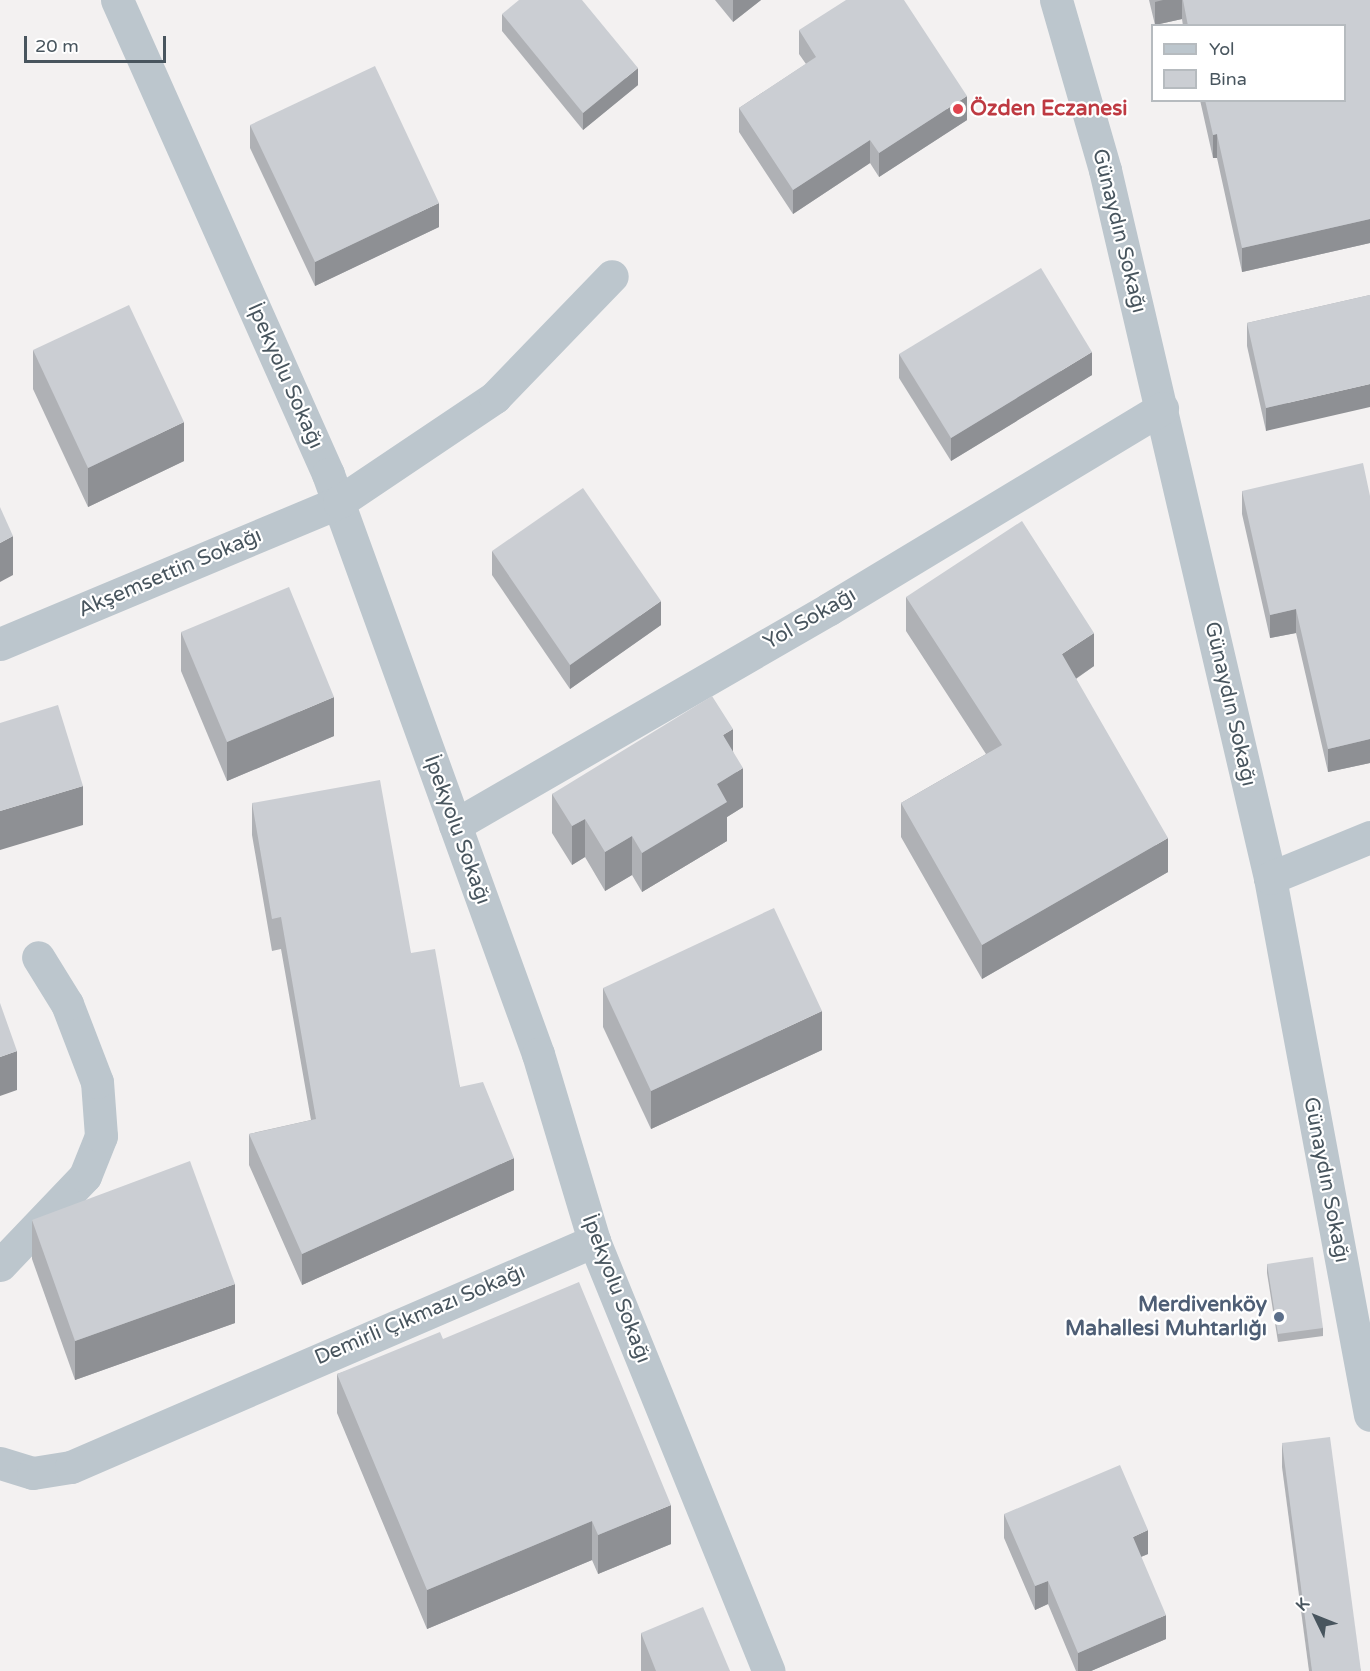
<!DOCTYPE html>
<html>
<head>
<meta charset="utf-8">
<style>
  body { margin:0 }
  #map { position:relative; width:1370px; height:1671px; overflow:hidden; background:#f3f1f1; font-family:"Varela Round",sans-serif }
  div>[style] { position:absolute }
  .minor>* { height:33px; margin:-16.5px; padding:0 16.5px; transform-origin:16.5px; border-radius:16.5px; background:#bcc6cd }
  .wall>* { inset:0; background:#afb1b5 }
  .shaded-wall>* { inset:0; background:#8e9094 }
  .building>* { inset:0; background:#cbced3 }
  .dots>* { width:16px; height:16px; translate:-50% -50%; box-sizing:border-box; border:3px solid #fff; border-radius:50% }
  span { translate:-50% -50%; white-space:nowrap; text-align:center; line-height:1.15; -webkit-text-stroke:4.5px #fff; paint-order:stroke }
  .health-label { font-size:21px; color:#be3a42; font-weight:700 }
  .left { translate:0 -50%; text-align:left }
  .street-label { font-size:21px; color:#48555e }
  .service-label { font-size:21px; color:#4e5e75; font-weight:700 }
  .right { translate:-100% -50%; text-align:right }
  .legend { position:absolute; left:1151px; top:24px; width:195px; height:78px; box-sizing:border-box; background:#fff; border:2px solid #b6bbbf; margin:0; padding:8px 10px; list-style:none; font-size:18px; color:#48555e }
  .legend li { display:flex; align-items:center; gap:12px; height:30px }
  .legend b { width:30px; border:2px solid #b6bbbf }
  .north { position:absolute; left:1286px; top:1587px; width:60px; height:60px; -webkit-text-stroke:4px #fff; paint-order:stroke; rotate:313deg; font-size:16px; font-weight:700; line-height:24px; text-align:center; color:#48555e }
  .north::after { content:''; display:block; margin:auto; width:21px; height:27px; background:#48555e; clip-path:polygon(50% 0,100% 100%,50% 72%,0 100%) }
  .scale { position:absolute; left:24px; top:36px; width:142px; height:27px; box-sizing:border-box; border:3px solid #48555e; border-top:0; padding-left:8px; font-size:18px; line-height:21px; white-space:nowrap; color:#48555e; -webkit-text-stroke:4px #fff; paint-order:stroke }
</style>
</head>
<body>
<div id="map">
  <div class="minor">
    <div style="left:117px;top:0;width:519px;rotate:66deg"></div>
    <div style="left:328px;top:474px;width:617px;rotate:70.1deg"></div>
    <div style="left:538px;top:1054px;width:195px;rotate:73.3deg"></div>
    <div style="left:594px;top:1241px;width:464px;rotate:67.9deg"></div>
    <div style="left:1056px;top:0;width:177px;rotate:73.9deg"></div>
    <div style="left:1105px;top:170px;width:727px;rotate:76.88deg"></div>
    <div style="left:1270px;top:878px;width:546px;rotate:79.45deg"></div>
    <div style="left:0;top:644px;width:368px;rotate:-22.7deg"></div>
    <div style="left:339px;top:502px;width:188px;rotate:-33.9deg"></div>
    <div style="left:495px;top:397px;width:168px;rotate:-46deg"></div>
    <div style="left:455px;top:825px;width:432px;rotate:-30deg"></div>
    <div style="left:829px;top:609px;width:389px;rotate:-31.1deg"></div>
    <div style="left:1270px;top:878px;width:108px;rotate:-22.3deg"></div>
    <div style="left:0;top:1265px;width:123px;rotate:-46.3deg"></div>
    <div style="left:85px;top:1176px;width:43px;rotate:-68.2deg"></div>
    <div style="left:101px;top:1136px;width:54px;rotate:-94.2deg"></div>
    <div style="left:97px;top:1082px;width:84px;rotate:-111deg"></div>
    <div style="left:67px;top:1004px;width:55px;rotate:-121.7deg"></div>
    <div style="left:0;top:1463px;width:34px;rotate:17deg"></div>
    <div style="left:33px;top:1473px;width:38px;rotate:-9deg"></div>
    <div style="left:71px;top:1467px;width:570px;rotate:-23.37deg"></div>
  </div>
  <div class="wall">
    <div style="clip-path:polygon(715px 0,761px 0,733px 22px)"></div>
    <div style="clip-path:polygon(1149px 0,1370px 0,1370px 243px,1242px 272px,1217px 158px,1213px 158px,1200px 100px,1344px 100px,1344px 26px,1183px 26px,1182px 19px,1155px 25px)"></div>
    <div style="clip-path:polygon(502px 14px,638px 85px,583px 130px,502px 31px)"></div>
    <div style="clip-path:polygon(799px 30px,967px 120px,879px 177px,870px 163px,793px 214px,739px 132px,739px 108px,806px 64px,799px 54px)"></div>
    <div style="clip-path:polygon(250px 125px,439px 227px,315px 286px,250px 148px)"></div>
    <div style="clip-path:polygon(1370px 295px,1266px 431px,1247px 346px,1247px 323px)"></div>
    <div style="clip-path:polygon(33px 350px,184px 461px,88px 507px,33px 389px)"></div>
    <div style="clip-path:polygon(899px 354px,1092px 375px,951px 461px,899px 378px)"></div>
    <div style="clip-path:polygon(1242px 491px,1370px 496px,1370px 763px,1328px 772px,1296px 633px,1270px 638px,1242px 514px)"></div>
    <div style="clip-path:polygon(492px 551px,661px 625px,570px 689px,492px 575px)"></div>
    <div style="clip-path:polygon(906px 597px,1094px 666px,1076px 679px,1168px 872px,982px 979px,901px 837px,901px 803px,986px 754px,906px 631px)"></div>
    <div style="clip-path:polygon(181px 632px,334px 736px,227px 781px,181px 671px)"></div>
    <div style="clip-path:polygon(733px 751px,743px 807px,727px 817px,727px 841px,642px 892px,632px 875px,605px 891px,585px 857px,572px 865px,552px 833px,552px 794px)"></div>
    <div style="clip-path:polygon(252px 803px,411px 953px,460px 1087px,514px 1190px,302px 1285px,249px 1165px,249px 1134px,311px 1120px,281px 949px,272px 951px,252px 835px)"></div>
    <div style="clip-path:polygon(603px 988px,822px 1050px,651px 1129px,603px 1027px)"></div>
    <div style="clip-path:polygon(32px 1220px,235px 1323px,75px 1380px,32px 1259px)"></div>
    <div style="clip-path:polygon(1267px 1264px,1323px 1328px,1323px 1336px,1278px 1342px,1267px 1273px)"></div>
    <div style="clip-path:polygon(443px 1339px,671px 1544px,598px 1574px,592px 1560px,427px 1629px,337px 1413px,337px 1374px)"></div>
    <div style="clip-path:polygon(1282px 1443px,1361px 1671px,1309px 1671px,1282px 1467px)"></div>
    <div style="clip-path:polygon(1004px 1514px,1148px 1554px,1141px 1557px,1166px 1639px,1091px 1671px,1076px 1671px,1048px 1604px,1035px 1610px,1004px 1538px)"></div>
    <div style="clip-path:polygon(641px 1633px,730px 1671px,641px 1671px)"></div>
  </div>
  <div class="shaded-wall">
    <div style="clip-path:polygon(733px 0,761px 0,733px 22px)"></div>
    <div style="clip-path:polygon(1163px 0,1182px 0,1182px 19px,1155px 25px,1155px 2px)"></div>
    <div style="clip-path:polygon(638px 68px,638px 85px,583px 130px,583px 113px)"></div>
    <div style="clip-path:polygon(967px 96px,967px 120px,879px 177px,879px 153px)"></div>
    <div style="clip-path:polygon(1217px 134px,1217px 158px,1213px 158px,1213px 135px)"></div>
    <div style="clip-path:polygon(870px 140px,870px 163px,793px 214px,793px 190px)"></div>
    <div style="clip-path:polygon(439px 203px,439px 227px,315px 286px,315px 262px)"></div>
    <div style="clip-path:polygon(1370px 219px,1370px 243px,1242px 272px,1242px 248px)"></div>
    <div style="clip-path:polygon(1092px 352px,1092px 375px,951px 461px,951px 438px)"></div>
    <div style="clip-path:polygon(1370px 384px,1370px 407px,1266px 431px,1266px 408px)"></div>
    <div style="clip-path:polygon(184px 422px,184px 461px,88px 507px,88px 468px)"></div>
    <div style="clip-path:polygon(13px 536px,13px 575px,0 582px,0 543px)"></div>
    <div style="clip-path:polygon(661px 601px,661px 625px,570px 689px,570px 665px)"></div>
    <div style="clip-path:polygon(1296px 609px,1296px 633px,1270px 638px,1270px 615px)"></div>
    <div style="clip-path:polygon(1094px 633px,1094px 666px,1062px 688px,1062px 654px)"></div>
    <div style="clip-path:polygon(334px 697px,334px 736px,227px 781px,227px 742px)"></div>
    <div style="clip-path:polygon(733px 729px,733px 768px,723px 735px)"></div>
    <div style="clip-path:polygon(1370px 739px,1370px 763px,1328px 772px,1328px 749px)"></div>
    <div style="clip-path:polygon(743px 768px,743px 807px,727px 817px,727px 841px,642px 892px,642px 853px,717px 784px)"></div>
    <div style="clip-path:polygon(83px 786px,83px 825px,0 850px,0 811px)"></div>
    <div style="clip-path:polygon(585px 819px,585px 857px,572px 865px,572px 826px)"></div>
    <div style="clip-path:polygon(632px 836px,632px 875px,605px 891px,605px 852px)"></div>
    <div style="clip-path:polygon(1168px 838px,1168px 872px,982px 979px,982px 945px)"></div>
    <div style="clip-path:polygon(822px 1011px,822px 1050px,651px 1129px,651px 1091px)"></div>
    <div style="clip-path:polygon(17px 1051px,17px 1090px,0 1096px,0 1057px)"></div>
    <div style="clip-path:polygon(514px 1158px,514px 1190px,302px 1285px,302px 1254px)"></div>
    <div style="clip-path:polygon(235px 1284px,235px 1323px,75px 1380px,75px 1341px)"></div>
    <div style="clip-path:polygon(671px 1505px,671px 1544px,598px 1574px,598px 1535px)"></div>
    <div style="clip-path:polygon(592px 1521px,592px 1560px,427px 1629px,427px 1590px)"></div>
    <div style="clip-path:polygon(1148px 1530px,1148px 1554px,1133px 1560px,1133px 1537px)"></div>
    <div style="clip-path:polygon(1048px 1581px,1048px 1604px,1035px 1610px,1035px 1586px)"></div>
    <div style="clip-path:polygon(1166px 1615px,1166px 1639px,1091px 1671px,1078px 1671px,1078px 1653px)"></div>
  </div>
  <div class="building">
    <div style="clip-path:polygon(519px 0,582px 0,638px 68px,583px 113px,502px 14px)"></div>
    <div style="clip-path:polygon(846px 0,904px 0,967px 96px,879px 153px,870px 140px,793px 190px,739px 108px,816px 57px,799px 30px)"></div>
    <div style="clip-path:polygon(1183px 0,1370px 0,1370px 219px,1242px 248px,1217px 134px,1213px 135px,1205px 100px,1344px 100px,1344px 26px,1188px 26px)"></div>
    <div style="clip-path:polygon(375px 66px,439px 203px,315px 262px,250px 125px)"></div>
    <div style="clip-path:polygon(1041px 268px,1092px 352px,951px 438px,899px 354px)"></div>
    <div style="clip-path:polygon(1370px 295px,1370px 384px,1266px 408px,1247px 323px)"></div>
    <div style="clip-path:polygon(129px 305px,184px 422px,88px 468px,33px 350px)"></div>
    <div style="clip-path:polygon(1363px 463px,1370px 496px,1370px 739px,1328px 749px,1296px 609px,1270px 615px,1242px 491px)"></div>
    <div style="clip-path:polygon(583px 488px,661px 601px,570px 665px,492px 551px)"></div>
    <div style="clip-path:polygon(0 507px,13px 536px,0 543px)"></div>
    <div style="clip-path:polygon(1022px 521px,1094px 633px,1062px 654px,1168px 838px,982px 945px,901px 803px,1002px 745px,906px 597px)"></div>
    <div style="clip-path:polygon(289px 587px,334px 697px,227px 742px,181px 632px)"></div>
    <div style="clip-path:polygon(712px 696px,733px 729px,723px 735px,743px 768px,717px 784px,727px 802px,642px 853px,632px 836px,605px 852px,585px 819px,572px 826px,552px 794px)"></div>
    <div style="clip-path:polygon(58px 705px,83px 786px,0 811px,0 723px)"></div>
    <div style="clip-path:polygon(380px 780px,411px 953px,435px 949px,460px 1087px,483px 1082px,514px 1158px,302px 1254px,249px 1134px,316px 1119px,281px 917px,272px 919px,252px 803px)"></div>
    <div style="clip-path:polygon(774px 908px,822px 1011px,651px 1091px,603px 988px)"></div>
    <div style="clip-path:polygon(0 1003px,17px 1051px,0 1057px)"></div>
    <div style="clip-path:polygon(190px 1161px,235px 1284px,75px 1341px,32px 1220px)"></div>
    <div style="clip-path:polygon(1313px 1257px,1323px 1328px,1278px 1334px,1267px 1264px)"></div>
    <div style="clip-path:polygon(579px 1282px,671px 1505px,598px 1535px,592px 1521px,427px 1590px,337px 1374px,440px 1332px,443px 1339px)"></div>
    <div style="clip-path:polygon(1330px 1437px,1361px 1671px,1312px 1671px,1282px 1443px)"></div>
    <div style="clip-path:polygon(1120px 1465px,1148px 1530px,1133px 1537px,1166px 1615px,1078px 1653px,1048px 1581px,1035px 1586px,1004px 1514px)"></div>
    <div style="clip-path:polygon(703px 1607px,730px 1671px,656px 1671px,641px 1633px)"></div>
  </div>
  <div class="dots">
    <div style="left:958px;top:109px;background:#e0444e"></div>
    <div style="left:1279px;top:1317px;background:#5c6f8a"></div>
  </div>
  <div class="health-label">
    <span class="left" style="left:970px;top:109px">Özden Eczanesi</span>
  </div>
  <div class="street-label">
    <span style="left:1119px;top:231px;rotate:76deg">Günaydın Sokağı</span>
    <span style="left:285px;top:376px;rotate:66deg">İpekyolu Sokağı</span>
    <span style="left:170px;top:573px;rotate:-23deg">Akşemsettin Sokağı</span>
    <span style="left:810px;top:619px;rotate:-30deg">Yol Sokağı</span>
    <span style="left:1230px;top:704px;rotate:77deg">Günaydın Sokağı</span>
    <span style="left:457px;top:830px;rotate:70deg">İpekyolu Sokağı</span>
    <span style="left:1326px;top:1180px;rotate:79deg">Günaydın Sokağı</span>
    <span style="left:616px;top:1289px;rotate:69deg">İpekyolu Sokağı</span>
    <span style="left:420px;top:1315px;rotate:-23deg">Demirli Çıkmazı Sokağı</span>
  </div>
  <div class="service-label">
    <span class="right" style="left:1267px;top:1317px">Merdivenköy<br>Mahallesi Muhtarlığı</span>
  </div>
  <ul class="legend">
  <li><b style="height:8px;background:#bcc6cd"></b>Yol</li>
  <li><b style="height:16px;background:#cbced3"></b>Bina</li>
  </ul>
  <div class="north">K</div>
  <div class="scale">20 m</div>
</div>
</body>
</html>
